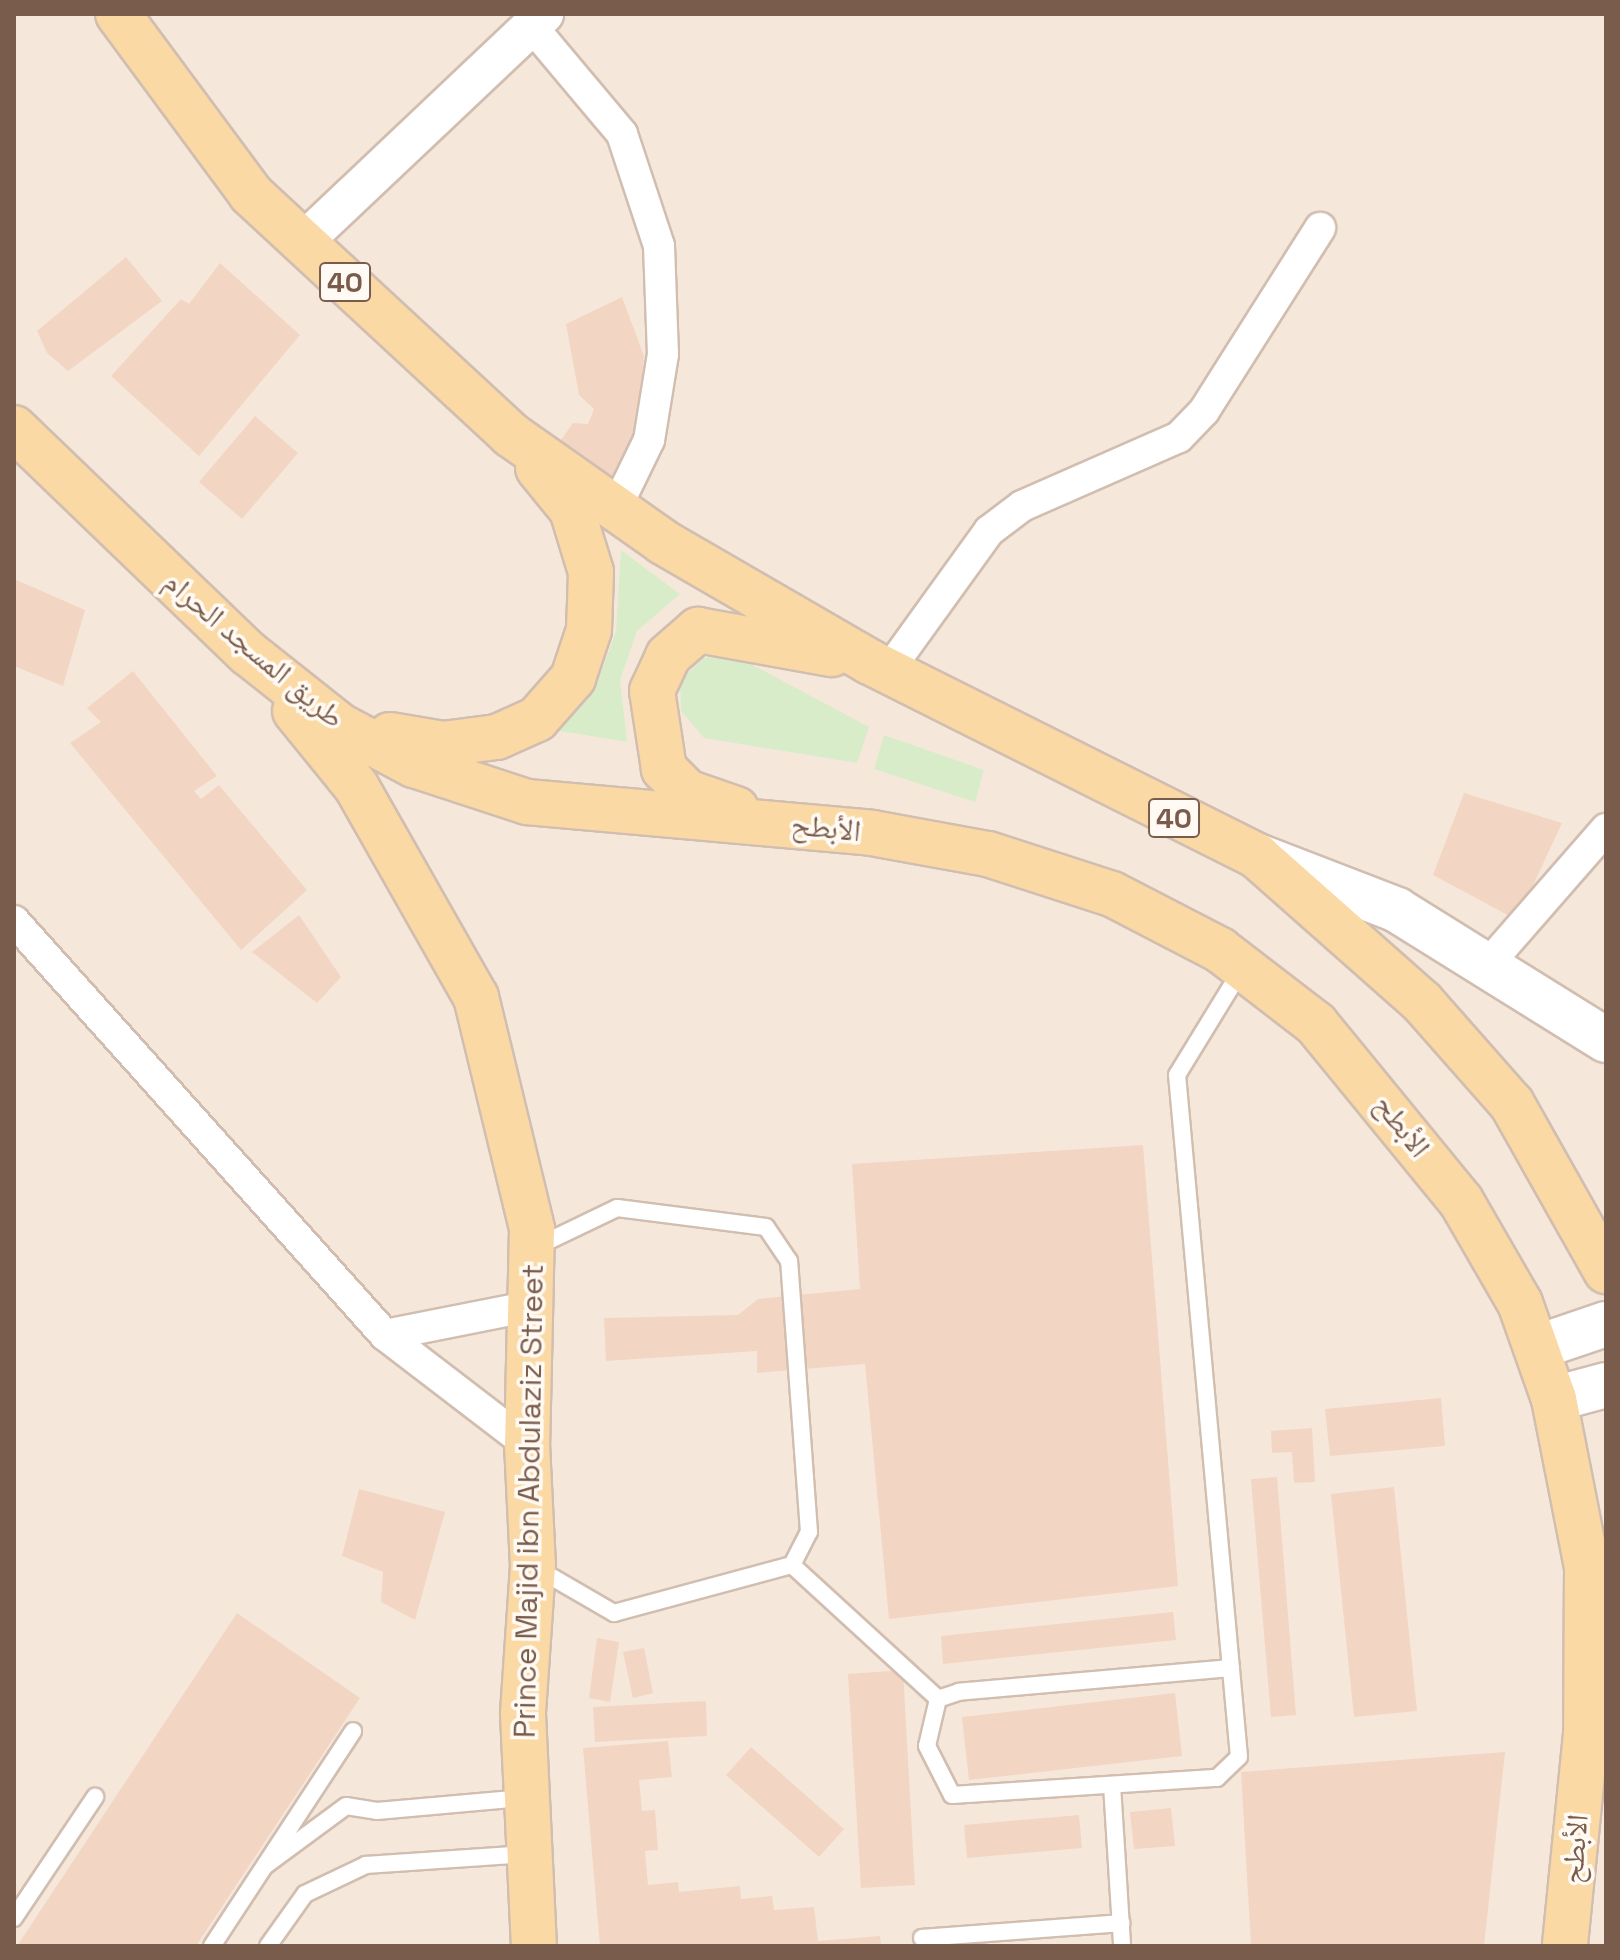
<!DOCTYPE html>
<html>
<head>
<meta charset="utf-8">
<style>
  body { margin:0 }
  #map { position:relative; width:1620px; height:1960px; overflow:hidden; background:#fdf6ec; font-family:"Space Grotesk","Noto Naskh Arabic",sans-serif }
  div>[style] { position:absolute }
  .residential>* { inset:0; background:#f5e8da }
  .green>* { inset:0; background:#d8ecc9 }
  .building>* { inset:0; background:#f3d5c3 }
  .roads { filter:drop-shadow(2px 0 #d1beb0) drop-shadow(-2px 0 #d1beb0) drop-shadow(0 2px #d1beb0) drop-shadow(0 -2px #d1beb0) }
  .service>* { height:16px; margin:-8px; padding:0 8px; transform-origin:8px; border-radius:8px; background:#fff }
  .minor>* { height:30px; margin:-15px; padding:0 15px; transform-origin:15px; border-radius:15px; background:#fff }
  .tertiary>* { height:38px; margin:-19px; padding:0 19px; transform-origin:19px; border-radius:19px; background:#fff }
  .secondary>* { height:44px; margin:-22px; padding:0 22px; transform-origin:22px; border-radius:22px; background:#fff }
  .primary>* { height:44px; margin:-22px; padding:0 22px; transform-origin:22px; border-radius:22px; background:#fbd9a5 }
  span { translate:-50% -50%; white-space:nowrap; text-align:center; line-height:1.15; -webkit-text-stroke:7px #fffaf3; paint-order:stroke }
  .shield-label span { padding:2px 6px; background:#fffaf3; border:2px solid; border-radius:6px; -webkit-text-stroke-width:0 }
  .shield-label { font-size:28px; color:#7a5c4d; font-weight:700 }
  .street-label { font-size:30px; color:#7a5c4d }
  .frame { position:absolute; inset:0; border:16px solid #7a5c4d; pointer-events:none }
</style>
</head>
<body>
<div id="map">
  <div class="residential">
    <div style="clip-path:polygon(14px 14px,1606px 14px,1606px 1946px,14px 1946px)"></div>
  </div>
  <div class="green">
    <div style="clip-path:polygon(621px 550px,680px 594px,637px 631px,620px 680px,627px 742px,554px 730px,601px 672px,616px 632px)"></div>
    <div style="clip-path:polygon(732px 654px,869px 727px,857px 763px,704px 738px,681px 711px,680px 681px,703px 658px)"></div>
    <div style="clip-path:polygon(884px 735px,984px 770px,975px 802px,874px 769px)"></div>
  </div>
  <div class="building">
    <div style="clip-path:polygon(126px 257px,162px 301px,68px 371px,47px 353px,37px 331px)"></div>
    <div style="clip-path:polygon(220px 263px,300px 335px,199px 456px,111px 376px,181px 299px,189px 304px)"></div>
    <div style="clip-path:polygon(622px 297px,644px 356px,639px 421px,619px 478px,601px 470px,598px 478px,572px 459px,572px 451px,556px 447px,573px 423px,588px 424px,594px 409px,579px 395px,566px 324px)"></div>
    <div style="clip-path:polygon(255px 416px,298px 453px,242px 519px,199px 482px)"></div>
    <div style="clip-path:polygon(14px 579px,85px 610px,63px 686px,14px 666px)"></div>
    <div style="clip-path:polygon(133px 671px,217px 776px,194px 791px,201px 799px,219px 785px,307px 890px,241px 950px,70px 743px,101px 722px,87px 708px)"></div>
    <div style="clip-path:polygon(1464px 793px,1562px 823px,1517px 920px,1433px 875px)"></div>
    <div style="clip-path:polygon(299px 915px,341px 977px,317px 1003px,252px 952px)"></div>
    <div style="clip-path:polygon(1143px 1145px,1178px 1586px,889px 1619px,865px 1364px,757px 1373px,757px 1351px,606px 1361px,604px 1318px,738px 1315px,758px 1299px,860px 1289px,852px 1164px)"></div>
    <div style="clip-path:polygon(1441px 1398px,1445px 1446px,1330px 1456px,1325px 1409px)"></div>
    <div style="clip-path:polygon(1312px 1428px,1315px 1482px,1294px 1483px,1292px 1452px,1272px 1453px,1271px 1431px)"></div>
    <div style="clip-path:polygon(1277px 1477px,1296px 1715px,1271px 1717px,1251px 1479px)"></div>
    <div style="clip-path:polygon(1394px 1487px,1417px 1711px,1354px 1717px,1331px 1494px)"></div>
    <div style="clip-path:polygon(359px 1489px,445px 1512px,415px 1620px,381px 1602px,383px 1572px,342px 1556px)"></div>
    <div style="clip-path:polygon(1173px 1612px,1176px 1640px,943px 1664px,941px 1636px)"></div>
    <div style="clip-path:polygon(237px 1613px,360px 1698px,196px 1946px,17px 1946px)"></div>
    <div style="clip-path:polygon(597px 1638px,619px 1642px,610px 1702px,589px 1698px)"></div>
    <div style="clip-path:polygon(644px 1648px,653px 1693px,633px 1698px,623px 1652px)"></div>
    <div style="clip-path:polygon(903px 1670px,915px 1885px,861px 1888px,848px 1674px)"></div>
    <div style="clip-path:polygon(1175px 1693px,1182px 1756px,969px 1780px,962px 1717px)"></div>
    <div style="clip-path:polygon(706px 1701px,707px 1736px,595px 1742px,593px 1707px)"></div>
    <div style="clip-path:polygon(668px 1741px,672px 1777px,639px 1780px,642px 1811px,655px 1810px,658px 1850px,645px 1851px,648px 1885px,678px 1882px,679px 1892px,740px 1886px,741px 1899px,772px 1896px,774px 1910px,814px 1907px,818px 1941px,880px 1936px,881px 1946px,600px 1946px,583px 1748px)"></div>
    <div style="clip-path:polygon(751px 1747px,844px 1829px,819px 1857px,726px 1775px)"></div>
    <div style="clip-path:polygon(1505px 1752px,1484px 1946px,1251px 1946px,1241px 1772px)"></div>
    <div style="clip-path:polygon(1171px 1808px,1175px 1846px,1134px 1849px,1130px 1812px)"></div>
    <div style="clip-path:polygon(1079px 1815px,1082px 1848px,967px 1858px,964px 1825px)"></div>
  </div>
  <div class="roads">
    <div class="service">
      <div style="left:792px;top:1565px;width:198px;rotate:42.5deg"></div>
      <div style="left:538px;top:1569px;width:88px;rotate:30.1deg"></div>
      <div style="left:614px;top:1613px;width:184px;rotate:-15.1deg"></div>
      <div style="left:792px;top:1565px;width:37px;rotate:-63deg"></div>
      <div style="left:809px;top:1532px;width:272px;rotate:-94.2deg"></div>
      <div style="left:789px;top:1261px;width:41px;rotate:-124.1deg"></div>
      <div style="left:766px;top:1227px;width:150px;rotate:-172.7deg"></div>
      <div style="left:617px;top:1208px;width:88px;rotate:154.3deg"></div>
      <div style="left:1231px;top:1668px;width:273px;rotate:175deg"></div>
      <div style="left:959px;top:1692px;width:22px;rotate:162deg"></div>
      <div style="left:938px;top:1699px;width:48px;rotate:103.2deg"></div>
      <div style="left:927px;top:1746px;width:55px;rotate:63deg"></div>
      <div style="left:952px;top:1795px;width:266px;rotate:-3.7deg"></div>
      <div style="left:1217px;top:1778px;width:30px;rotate:-44deg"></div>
      <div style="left:1239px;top:1757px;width:685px;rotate:-95.19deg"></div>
      <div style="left:1177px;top:1075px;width:124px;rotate:-58.5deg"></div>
      <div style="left:1112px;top:1785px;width:161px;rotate:86.4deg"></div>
      <div style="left:266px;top:1865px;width:99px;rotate:-36.4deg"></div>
      <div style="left:346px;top:1806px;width:31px;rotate:9deg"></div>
      <div style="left:377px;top:1811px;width:148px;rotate:-5.1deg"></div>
      <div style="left:14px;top:1918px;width:146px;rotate:-56.2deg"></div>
      <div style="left:922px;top:1938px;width:200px;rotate:-4.3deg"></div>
      <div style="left:212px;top:1946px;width:257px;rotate:-56.7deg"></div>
      <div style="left:268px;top:1946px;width:64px;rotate:-54.6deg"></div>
      <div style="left:305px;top:1894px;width:68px;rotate:-25.4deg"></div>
      <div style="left:366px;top:1865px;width:161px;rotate:-3.9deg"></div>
    </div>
    <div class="minor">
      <div style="left:534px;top:29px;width:137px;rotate:50deg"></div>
      <div style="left:622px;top:134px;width:118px;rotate:71.7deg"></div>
      <div style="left:659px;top:246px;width:108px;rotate:87.9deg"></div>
      <div style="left:663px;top:354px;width:87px;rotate:99.2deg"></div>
      <div style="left:649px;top:440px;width:76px;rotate:115.9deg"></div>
      <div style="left:888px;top:671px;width:173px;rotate:-54.2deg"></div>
      <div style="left:989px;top:531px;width:41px;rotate:-37.1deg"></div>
      <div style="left:1022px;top:506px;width:171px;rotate:-23.7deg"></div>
      <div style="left:1179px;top:437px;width:36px;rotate:-46deg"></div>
      <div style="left:1204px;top:411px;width:217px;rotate:-57.6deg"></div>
      <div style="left:14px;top:921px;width:556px;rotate:48.14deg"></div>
      <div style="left:385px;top:1335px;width:179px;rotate:37.5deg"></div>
      <div style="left:1489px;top:963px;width:178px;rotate:-48.9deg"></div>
      <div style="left:385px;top:1335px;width:150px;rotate:-11.2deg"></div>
    </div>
    <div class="tertiary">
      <div style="left:303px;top:242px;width:332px;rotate:-43.4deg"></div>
    </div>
    <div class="secondary">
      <div style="left:1260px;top:857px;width:147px;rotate:21.1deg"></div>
      <div style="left:1397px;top:910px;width:246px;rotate:31.9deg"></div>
      <div style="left:1538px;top:1347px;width:72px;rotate:-18.7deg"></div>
      <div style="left:1554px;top:1399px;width:54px;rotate:-15.1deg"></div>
    </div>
    <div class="primary">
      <div style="left:118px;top:14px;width:224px;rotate:53.5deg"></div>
      <div style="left:251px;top:194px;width:355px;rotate:42.8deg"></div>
      <div style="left:511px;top:435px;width:186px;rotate:35.1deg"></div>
      <div style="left:663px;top:542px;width:239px;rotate:30.1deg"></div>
      <div style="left:870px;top:662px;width:433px;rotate:26.6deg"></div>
      <div style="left:1257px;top:856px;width:220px;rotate:41.5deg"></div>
      <div style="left:1422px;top:1002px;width:136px;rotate:48.6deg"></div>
      <div style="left:1512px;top:1104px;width:192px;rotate:60.6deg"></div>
      <div style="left:14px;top:428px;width:325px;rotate:43.9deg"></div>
      <div style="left:248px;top:653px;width:117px;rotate:38.4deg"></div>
      <div style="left:340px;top:726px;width:84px;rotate:27.8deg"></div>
      <div style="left:414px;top:765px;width:119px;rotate:18.1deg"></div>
      <div style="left:527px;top:802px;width:346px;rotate:5.1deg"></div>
      <div style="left:872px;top:833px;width:118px;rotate:10.3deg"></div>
      <div style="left:988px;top:854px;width:130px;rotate:17.9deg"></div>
      <div style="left:1112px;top:894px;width:122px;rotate:27.4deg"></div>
      <div style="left:1220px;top:950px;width:121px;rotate:37.6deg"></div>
      <div style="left:1316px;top:1024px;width:229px;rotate:50.7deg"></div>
      <div style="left:1461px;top:1201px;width:118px;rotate:60deg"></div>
      <div style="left:1520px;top:1303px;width:102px;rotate:70.5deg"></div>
      <div style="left:1554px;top:1399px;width:171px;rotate:78.9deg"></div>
      <div style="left:1587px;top:1567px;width:167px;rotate:90.3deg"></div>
      <div style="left:1586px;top:1734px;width:213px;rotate:95.7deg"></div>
      <div style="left:295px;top:711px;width:97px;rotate:50.9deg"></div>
      <div style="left:356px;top:786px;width:243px;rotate:60.4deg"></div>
      <div style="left:476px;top:997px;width:239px;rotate:76.4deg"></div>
      <div style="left:532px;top:1229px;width:215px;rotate:91.3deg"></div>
      <div style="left:527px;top:1444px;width:122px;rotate:87.2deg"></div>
      <div style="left:533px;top:1566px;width:148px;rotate:93.9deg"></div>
      <div style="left:523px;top:1714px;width:232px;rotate:87.3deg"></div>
      <div style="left:390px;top:735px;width:54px;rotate:9.6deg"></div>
      <div style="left:443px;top:744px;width:54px;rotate:-7.4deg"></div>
      <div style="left:497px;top:737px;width:44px;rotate:-24.2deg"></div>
      <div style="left:537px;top:719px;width:55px;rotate:-48.7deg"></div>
      <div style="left:573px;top:678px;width:51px;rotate:-71.6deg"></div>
      <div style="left:589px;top:630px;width:58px;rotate:-88deg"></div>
      <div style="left:591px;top:572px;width:65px;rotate:-107deg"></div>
      <div style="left:572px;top:510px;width:54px;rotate:-129deg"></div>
      <div style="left:736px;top:809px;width:52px;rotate:-160.9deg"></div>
      <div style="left:687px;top:792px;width:33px;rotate:-135deg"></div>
      <div style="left:664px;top:769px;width:79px;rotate:-98.7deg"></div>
      <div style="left:652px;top:691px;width:38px;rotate:-65deg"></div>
      <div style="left:668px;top:656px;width:40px;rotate:-41deg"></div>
      <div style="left:698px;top:630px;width:136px;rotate:10.2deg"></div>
    </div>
  </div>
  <div class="shield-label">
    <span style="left:345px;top:282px">40</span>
    <span style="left:1174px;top:818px">40</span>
  </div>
  <div class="street-label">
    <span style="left:254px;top:650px;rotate:40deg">طريق المسجد الحرام</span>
    <span style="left:826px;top:828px;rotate:6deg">الأبطح</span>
    <span style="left:1402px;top:1126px;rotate:52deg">الأبطح</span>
    <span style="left:529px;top:1501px;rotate:-89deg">Prince Majid ibn Abdulaziz Street</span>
    <span style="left:1575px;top:1849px;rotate:-85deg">الأبطح</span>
  </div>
  <div class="frame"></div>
</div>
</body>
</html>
